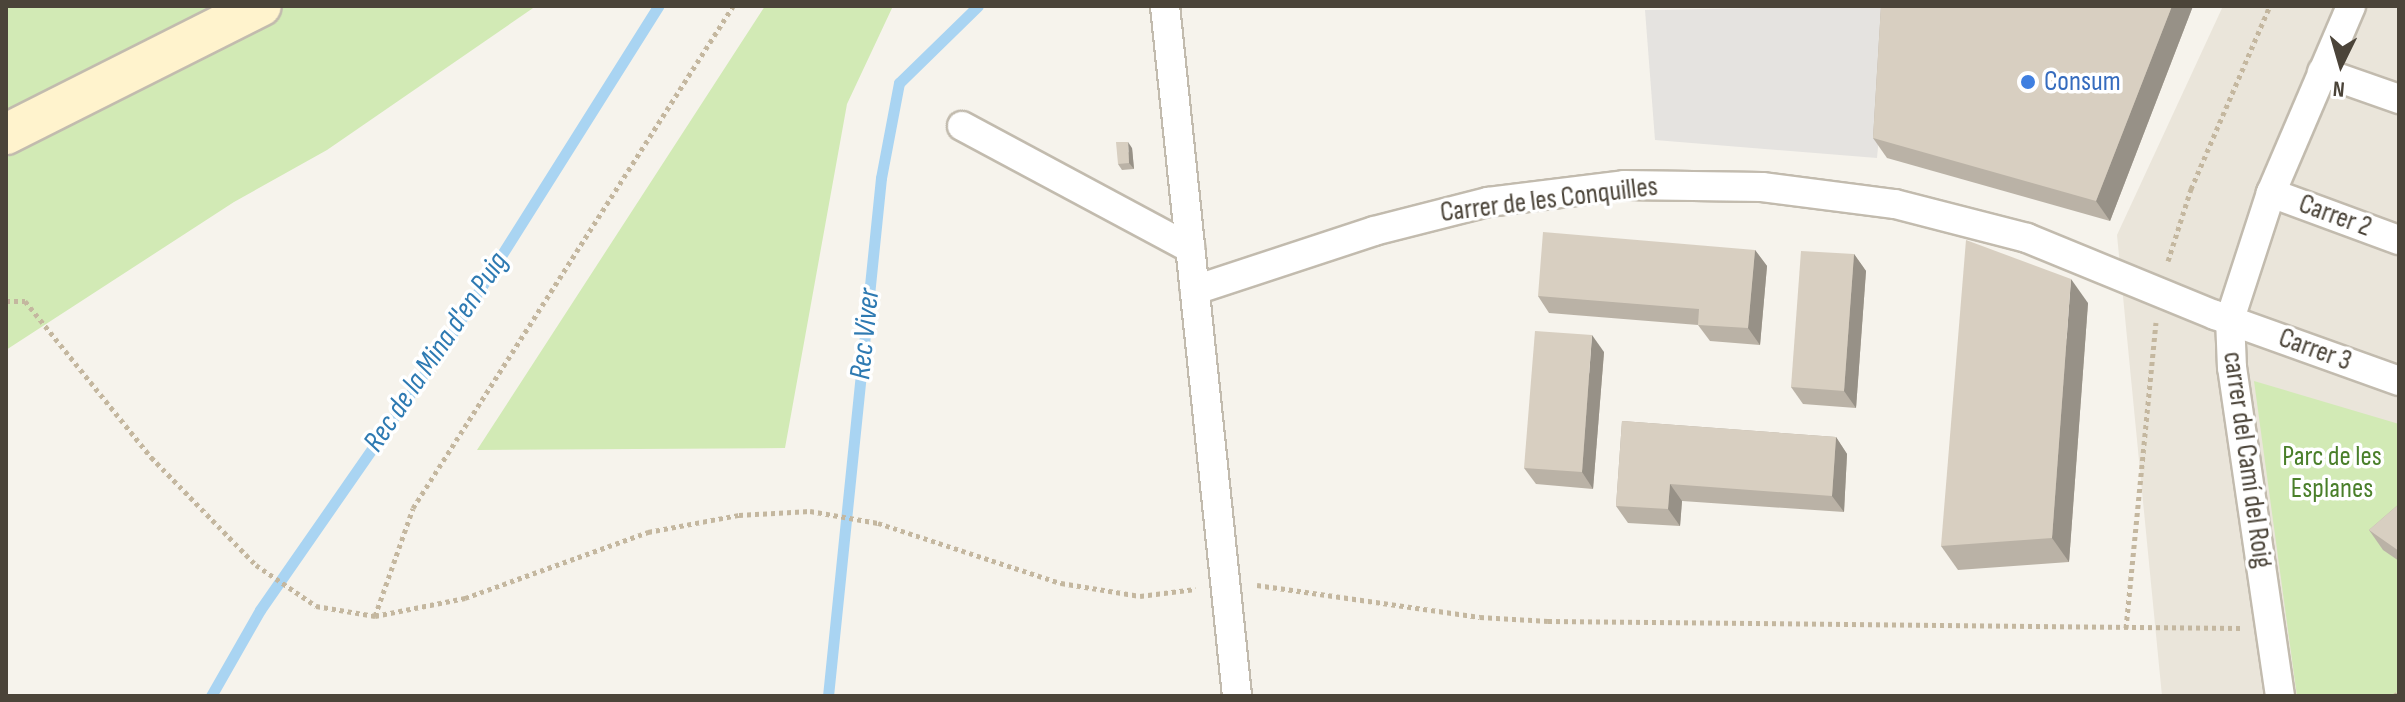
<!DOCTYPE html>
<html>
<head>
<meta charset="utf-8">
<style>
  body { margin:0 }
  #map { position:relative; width:2405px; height:702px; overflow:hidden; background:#f6f3ec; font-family:"Sofia Sans Condensed",sans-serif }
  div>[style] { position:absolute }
  .residential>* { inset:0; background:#eae5da }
  .green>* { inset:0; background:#d2eab5 }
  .parking>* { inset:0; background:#e5e3e0 }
  .stream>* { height:11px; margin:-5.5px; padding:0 5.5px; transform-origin:5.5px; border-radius:5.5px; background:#a9d4f2 }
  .path>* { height:5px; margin-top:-2.5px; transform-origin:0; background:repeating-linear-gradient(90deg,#c4b79f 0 4px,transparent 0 8px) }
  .roads { filter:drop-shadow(2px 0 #c2bbae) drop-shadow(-2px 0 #c2bbae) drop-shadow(0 2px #c2bbae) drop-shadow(0 -2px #c2bbae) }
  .minor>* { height:28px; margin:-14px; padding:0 14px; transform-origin:14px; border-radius:14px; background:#fff }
  .secondary>* { height:40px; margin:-20px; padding:0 20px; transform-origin:20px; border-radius:20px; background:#fff3cd }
  .wall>* { inset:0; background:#bab2a6 }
  .shaded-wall>* { inset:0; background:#979187 }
  .building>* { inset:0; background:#d8cfc1 }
  .dots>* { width:22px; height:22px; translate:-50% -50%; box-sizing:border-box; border:4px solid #fff; border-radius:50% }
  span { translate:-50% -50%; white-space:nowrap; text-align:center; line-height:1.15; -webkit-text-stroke:7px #fff; paint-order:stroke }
  .shop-label { font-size:28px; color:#366cbe }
  .left { translate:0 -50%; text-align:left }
  .street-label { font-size:28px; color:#4b4439 }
  .park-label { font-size:28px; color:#4a7f2a }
  .water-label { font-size:30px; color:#2e7ab2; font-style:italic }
  .frame { position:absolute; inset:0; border:8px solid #4b4439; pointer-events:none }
  .north { position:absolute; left:2301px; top:24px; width:80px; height:80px; -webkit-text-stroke:6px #fff; paint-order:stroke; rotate:185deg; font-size:22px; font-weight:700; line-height:32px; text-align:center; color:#4b4439 }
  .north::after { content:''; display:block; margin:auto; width:28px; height:36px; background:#4b4439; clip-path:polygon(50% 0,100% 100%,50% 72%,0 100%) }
</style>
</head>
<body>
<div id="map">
  <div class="residential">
    <div style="clip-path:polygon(2223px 6px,2399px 6px,2399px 696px,2162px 696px,2117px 235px)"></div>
  </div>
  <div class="green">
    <div style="clip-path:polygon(6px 6px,536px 6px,327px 150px,234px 202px,6px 350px)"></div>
    <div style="clip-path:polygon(765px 6px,893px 6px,847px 104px,785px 448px,477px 450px)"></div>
    <div style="clip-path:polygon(2254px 381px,2399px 424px,2399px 696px,2297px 696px)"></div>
  </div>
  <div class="parking">
    <div style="clip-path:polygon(1891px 6px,1877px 158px,1655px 140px,1645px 10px)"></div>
  </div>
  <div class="stream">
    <div style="left:211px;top:696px;width:99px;rotate:-60.3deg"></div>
    <div style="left:260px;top:610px;width:329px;rotate:-55.2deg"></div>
    <div style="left:448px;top:340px;width:395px;rotate:-57.8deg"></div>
    <div style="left:828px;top:696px;width:521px;rotate:-84.16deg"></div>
    <div style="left:881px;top:178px;width:97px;rotate:-79.3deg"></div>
    <div style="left:899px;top:83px;width:110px;rotate:-44.3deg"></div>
  </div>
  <div class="path">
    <div style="left:2168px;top:261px;width:76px;rotate:-72.3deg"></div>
    <div style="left:2191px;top:189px;width:199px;rotate:-66.7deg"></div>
    <div style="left:6px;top:301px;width:19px"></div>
    <div style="left:25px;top:301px;width:201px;rotate:51.1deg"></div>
    <div style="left:151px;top:457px;width:151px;rotate:45.8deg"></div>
    <div style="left:256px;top:565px;width:73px;rotate:34.3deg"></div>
    <div style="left:316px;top:606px;width:60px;rotate:9.6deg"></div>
    <div style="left:375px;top:616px;width:92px;rotate:-11.3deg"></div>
    <div style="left:465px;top:598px;width:195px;rotate:-19.8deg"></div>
    <div style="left:648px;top:532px;width:93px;rotate:-10.6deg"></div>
    <div style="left:739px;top:515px;width:71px;rotate:-3.2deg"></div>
    <div style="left:810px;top:511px;width:69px;rotate:10deg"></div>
    <div style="left:878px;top:523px;width:193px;rotate:18.2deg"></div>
    <div style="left:1061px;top:583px;width:80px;rotate:9.3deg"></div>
    <div style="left:1140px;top:596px;width:56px;rotate:-7.1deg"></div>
    <div style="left:1257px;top:585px;width:225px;rotate:8.2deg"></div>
    <div style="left:1480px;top:617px;width:68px;rotate:3.4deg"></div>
    <div style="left:1548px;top:621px;width:693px;rotate:0.58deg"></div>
    <div style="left:375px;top:616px;width:114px;rotate:-70.6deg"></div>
    <div style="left:413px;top:508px;width:595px;rotate:-57.48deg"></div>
    <div style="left:2126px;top:628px;width:307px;rotate:-84.4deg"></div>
    <div style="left:2394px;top:696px;width:6px;rotate:-31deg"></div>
  </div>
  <div class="roads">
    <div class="minor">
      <div style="left:1165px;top:6px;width:694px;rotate:84.04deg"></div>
      <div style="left:2322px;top:72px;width:82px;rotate:19.3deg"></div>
      <div style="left:962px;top:126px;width:259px;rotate:28.2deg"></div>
      <div style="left:2271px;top:193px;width:136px;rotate:20.2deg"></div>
      <div style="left:1195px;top:290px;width:188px;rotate:-18.2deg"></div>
      <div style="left:1374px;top:231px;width:118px;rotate:-14.3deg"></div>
      <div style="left:1488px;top:202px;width:137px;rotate:-7.1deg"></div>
      <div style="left:1624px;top:185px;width:138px;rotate:0.8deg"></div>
      <div style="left:1762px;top:187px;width:134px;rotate:7.3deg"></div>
      <div style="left:1895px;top:204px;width:136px;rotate:14.4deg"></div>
      <div style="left:2027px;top:238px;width:203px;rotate:22.3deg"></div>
      <div style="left:2215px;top:315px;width:195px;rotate:19.7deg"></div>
      <div style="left:2280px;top:696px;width:331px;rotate:-98.3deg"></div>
      <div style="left:2232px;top:368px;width:49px;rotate:-92.3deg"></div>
      <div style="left:2230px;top:319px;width:133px;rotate:-72deg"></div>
      <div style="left:2271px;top:193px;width:203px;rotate:-66.8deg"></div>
    </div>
    <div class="secondary">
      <div style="left:6px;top:134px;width:285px;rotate:-26.7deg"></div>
    </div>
  </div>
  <div class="wall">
    <div style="clip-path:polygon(1881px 6px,2193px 6px,2110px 221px,1887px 158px,1873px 138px)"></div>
    <div style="clip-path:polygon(1132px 148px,1134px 169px,1122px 170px,1118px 164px)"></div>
    <div style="clip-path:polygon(1755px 250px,1767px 266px,1760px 345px,1710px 341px,1698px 325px,1549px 313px,1538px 296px)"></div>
    <div style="clip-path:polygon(1854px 254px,1866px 271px,1856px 408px,1803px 404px,1791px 387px)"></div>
    <div style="clip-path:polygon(2088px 303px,2069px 562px,1958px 570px,1941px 546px)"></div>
    <div style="clip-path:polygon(1604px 352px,1593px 489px,1536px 484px,1524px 468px)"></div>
    <div style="clip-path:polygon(1622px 421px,1836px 437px,1847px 454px,1844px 512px,1682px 501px,1680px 526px,1628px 523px,1616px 506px)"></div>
    <div style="clip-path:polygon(2399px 504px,2399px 561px,2383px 550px,2369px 530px)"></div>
  </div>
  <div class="shaded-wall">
    <div style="clip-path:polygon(2172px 6px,2193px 6px,2110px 221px,2096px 201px)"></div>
    <div style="clip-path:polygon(1128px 142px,1132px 148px,1134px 169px,1129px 163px)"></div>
    <div style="clip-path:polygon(1755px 250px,1767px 266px,1760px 345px,1748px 328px)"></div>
    <div style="clip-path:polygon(1854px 254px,1866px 271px,1856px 408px,1844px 391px)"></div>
    <div style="clip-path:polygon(2071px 279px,2088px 303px,2069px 562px,2052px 538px)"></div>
    <div style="clip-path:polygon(1592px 335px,1604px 352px,1593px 489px,1582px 472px)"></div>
    <div style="clip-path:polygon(1836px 437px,1847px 454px,1844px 512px,1832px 496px)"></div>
    <div style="clip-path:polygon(1670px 484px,1682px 501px,1680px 526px,1668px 509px)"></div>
  </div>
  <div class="building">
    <div style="clip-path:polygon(1881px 6px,2172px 6px,2096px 201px,1873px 138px)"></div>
    <div style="clip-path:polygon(1116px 142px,1128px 142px,1129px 163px,1118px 164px)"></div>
    <div style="clip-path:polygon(1543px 232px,1755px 250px,1748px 328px,1698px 325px,1699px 309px,1538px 296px)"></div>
    <div style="clip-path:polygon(1966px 240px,2071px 279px,2052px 538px,1941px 546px)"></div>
    <div style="clip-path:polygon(1801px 251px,1854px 254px,1844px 391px,1791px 387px)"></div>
    <div style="clip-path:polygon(1535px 331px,1592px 335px,1582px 472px,1524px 468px)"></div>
    <div style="clip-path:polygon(1622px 421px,1836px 437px,1832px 496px,1670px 484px,1668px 509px,1616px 506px)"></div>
    <div style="clip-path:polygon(2399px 504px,2399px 551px,2369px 530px)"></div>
  </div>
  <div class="dots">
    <div style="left:2028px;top:82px;background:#3f7fe0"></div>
  </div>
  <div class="shop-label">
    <span class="left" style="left:2044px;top:82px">Consum</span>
  </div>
  <div class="street-label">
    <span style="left:1549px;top:200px;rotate:-7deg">Carrer de les Conquilles</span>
    <span style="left:2335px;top:216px;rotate:20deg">Carrer 2</span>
    <span style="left:2315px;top:350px;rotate:20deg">Carrer 3</span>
    <span style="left:2247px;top:460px;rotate:82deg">carrer del Camí del Roig</span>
  </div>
  <div class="park-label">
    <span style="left:2332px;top:473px">Parc de les<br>Esplanes</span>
  </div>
  <div class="water-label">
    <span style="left:865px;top:334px;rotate:-84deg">Rec Viver</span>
    <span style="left:436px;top:352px;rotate:-56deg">Rec de la Mina d'en Puig</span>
  </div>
  <div class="frame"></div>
  <div class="north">N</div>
</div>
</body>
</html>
